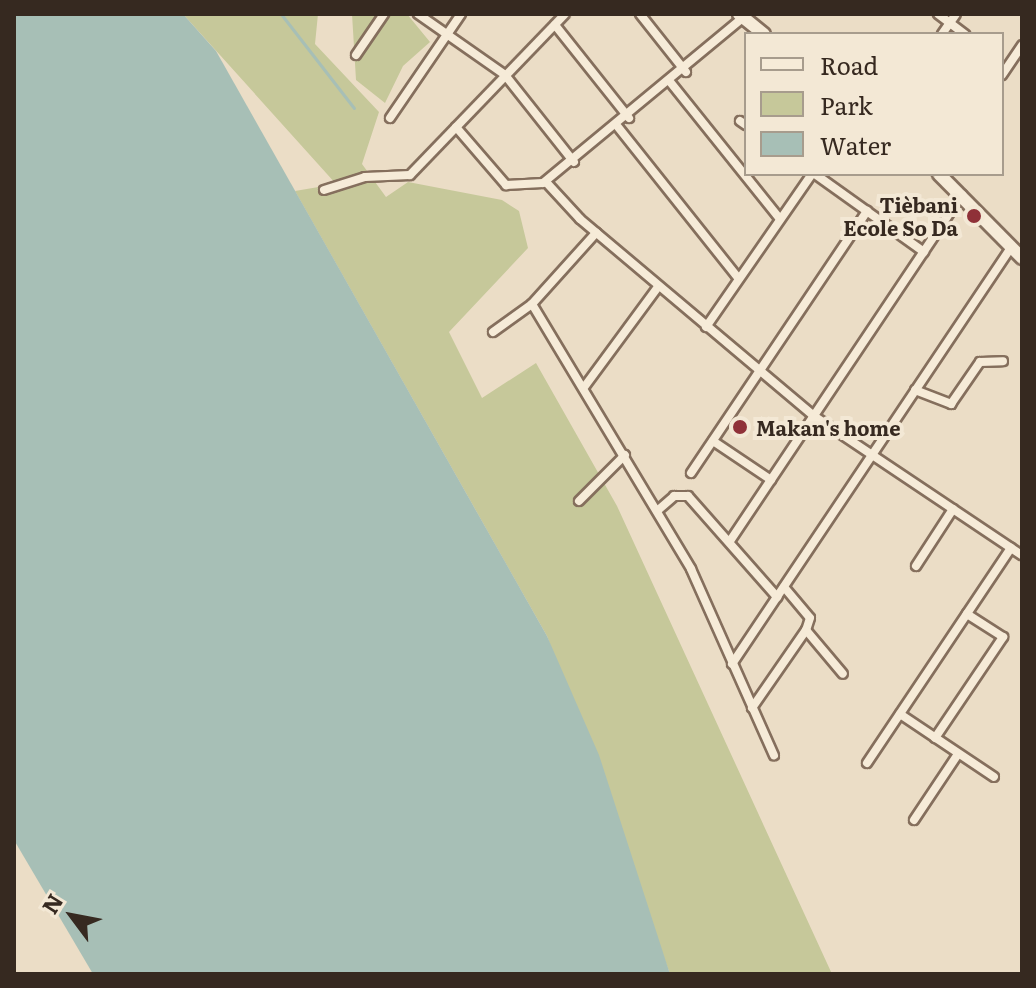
<!DOCTYPE html>
<html>
<head>
<meta charset="utf-8">
<style>
  body { margin:0 }
  #map { position:relative; width:1036px; height:988px; overflow:hidden; background:#ebddc6; font-family:Literata,serif }
  div>[style] { position:absolute }
  .green>* { inset:0; background:#c6c89a }
  .water>* { inset:0; background:#a7bfb6 }
  .stream>* { height:3px; margin:-1.5px; padding:0 1.5px; transform-origin:1.5px; border-radius:1.5px; background:#a7bfb6 }
  .roads { filter:drop-shadow(2px 0 #856f5d) drop-shadow(-2px 0 #856f5d) drop-shadow(0 2px #856f5d) drop-shadow(0 -2px #856f5d) }
  .street>* { height:8px; margin:-4px; padding:0 4px; transform-origin:4px; border-radius:4px; background:#f6ebd8 }
  .secondary>* { height:12px; margin:-6px; padding:0 6px; transform-origin:6px; border-radius:6px; background:#f6ebd8 }
  .dots>* { width:22px; height:22px; translate:-50% -50%; box-sizing:border-box; border:4px solid #f3e8d5; border-radius:50% }
  span { translate:-50% -50%; white-space:nowrap; text-align:center; line-height:1.15; -webkit-text-stroke:8px #f3e8d5; paint-order:stroke }
  .poi-label { font-size:20px; color:#362920; font-weight:700 }
  .right { translate:-100% -50%; text-align:right }
  .left { translate:0 -50%; text-align:left }
  .frame { position:absolute; inset:0; border:16px solid #362920; pointer-events:none }
  .legend { position:absolute; left:744px; top:32px; width:260px; height:144px; box-sizing:border-box; background:#f3e8d5; border:2px solid #a79c8d; margin:0; padding:10px 14px; list-style:none; font-size:24px; color:#362920 }
  .legend li { display:flex; align-items:center; gap:16px; height:40px }
  .legend b { width:40px; border:2px solid #a79c8d }
  .north { position:absolute; left:32px; top:876px; width:80px; height:80px; -webkit-text-stroke:6px #f3e8d5; paint-order:stroke; rotate:302deg; font-size:22px; font-weight:700; line-height:32px; text-align:center; color:#362920 }
  .north::after { content:''; display:block; margin:auto; width:28px; height:36px; background:#362920; clip-path:polygon(50% 0,100% 100%,50% 72%,0 100%) }
</style>
</head>
<body>
<div id="map">
  <div class="green">
    <div style="clip-path:polygon(183px 14px,318px 14px,315px 44px,379px 112px,362px 164px,386px 197px,408px 182px,502px 200px,519px 211px,528px 248px,449px 332px,482px 398px,536px 363px,617px 506px,832px 974px,670px 974px,547px 636px,295px 191px,336px 184px)"></div>
    <div style="clip-path:polygon(352px 14px,407px 14px,430px 42px,403px 66px,385px 103px,356px 80px)"></div>
  </div>
  <div class="water">
    <div style="clip-path:polygon(14px 14px,183px 14px,216px 51px,547px 636px,599px 755px,670px 974px,93px 974px,14px 840px)"></div>
  </div>
  <div class="stream">
    <div style="left:281px;top:14px;width:119px;rotate:52.2deg"></div>
  </div>
  <div class="roads">
    <div class="street">
      <div style="left:418px;top:14px;width:106px;rotate:35deg"></div>
      <div style="left:505px;top:75px;width:111px;rotate:51.6deg"></div>
      <div style="left:640px;top:14px;width:74px;rotate:51.6deg"></div>
      <div style="left:938px;top:14px;width:34px;rotate:37deg"></div>
      <div style="left:555px;top:25px;width:119px;rotate:51.5deg"></div>
      <div style="left:942px;top:34px;width:24px;rotate:-55deg"></div>
      <div style="left:356px;top:55px;width:50px;rotate:-55.7deg"></div>
      <div style="left:1002px;top:75px;width:36px;rotate:-56deg"></div>
      <div style="left:671px;top:83px;width:174px;rotate:51.3deg"></div>
      <div style="left:390px;top:118px;width:126px;rotate:-55.7deg"></div>
      <div style="left:740px;top:121px;width:7px;rotate:34deg"></div>
      <div style="left:456px;top:127px;width:77px;rotate:49.2deg"></div>
      <div style="left:506px;top:185px;width:37px;rotate:-3deg"></div>
      <div style="left:543px;top:183px;width:265px;rotate:-39.6deg"></div>
      <div style="left:618px;top:127px;width:194px;rotate:51.5deg"></div>
      <div style="left:815px;top:174px;width:134px;rotate:35.6deg"></div>
      <div style="left:546px;top:182px;width:50px;rotate:47.4deg"></div>
      <div style="left:580px;top:219px;width:306px;rotate:40.1deg"></div>
      <div style="left:814px;top:416px;width:250px;rotate:33.8deg"></div>
      <div style="left:324px;top:190px;width:43px;rotate:-17.6deg"></div>
      <div style="left:365px;top:177px;width:45px;rotate:-2.5deg"></div>
      <div style="left:410px;top:175px;width:223px;rotate:-46.1deg"></div>
      <div style="left:532px;top:304px;width:309px;rotate:59deg"></div>
      <div style="left:691px;top:569px;width:204px;rotate:66deg"></div>
      <div style="left:706px;top:327px;width:186px;rotate:-55.3deg"></div>
      <div style="left:493px;top:332px;width:48px;rotate:-35.7deg"></div>
      <div style="left:532px;top:304px;width:96px;rotate:-48deg"></div>
      <div style="left:585px;top:386px;width:123px;rotate:-53.6deg"></div>
      <div style="left:915px;top:390px;width:39px;rotate:21deg"></div>
      <div style="left:951px;top:404px;width:51px;rotate:-55.4deg"></div>
      <div style="left:980px;top:362px;width:23px;rotate:-2deg"></div>
      <div style="left:713px;top:441px;width:70px;rotate:33.9deg"></div>
      <div style="left:691px;top:473px;width:316px;rotate:-56.1deg"></div>
      <div style="left:579px;top:501px;width:65px;rotate:-45deg"></div>
      <div style="left:657px;top:511px;width:23px;rotate:-41deg"></div>
      <div style="left:674px;top:496px;width:14px"></div>
      <div style="left:688px;top:496px;width:135px;rotate:48.6deg"></div>
      <div style="left:730px;top:541px;width:417px;rotate:-56.2deg"></div>
      <div style="left:916px;top:566px;width:68px;rotate:-57deg"></div>
      <div style="left:784px;top:587px;width:40px;rotate:50deg"></div>
      <div style="left:810px;top:618px;width:13px;rotate:108deg"></div>
      <div style="left:806px;top:630px;width:57px;rotate:49.9deg"></div>
      <div style="left:732px;top:664px;width:503px;rotate:-56.18deg"></div>
      <div style="left:752px;top:708px;width:95px;rotate:-55.3deg"></div>
      <div style="left:900px;top:714px;width:113px;rotate:33.8deg"></div>
      <div style="left:935px;top:738px;width:122px;rotate:-56deg"></div>
      <div style="left:1003px;top:637px;width:43px;rotate:-147.4deg"></div>
      <div style="left:867px;top:763px;width:259px;rotate:-56.2deg"></div>
      <div style="left:914px;top:820px;width:79px;rotate:-56.3deg"></div>
    </div>
    <div class="secondary">
      <div style="left:739px;top:14px;width:32px;rotate:39deg"></div>
      <div style="left:939px;top:174px;width:118px;rotate:45.3deg"></div>
    </div>
  </div>
  <div class="dots">
    <div style="left:974px;top:216px;background:#8f3138"></div>
    <div style="left:740px;top:427px;background:#8f3138"></div>
  </div>
  <div class="poi-label">
    <span class="right" style="left:958px;top:216px">Tièbani<br>Ecole So Da</span>
    <span class="left" style="left:756px;top:427px">Makan's home</span>
  </div>
  <div class="frame"></div>
  <ul class="legend">
  <li><b style="height:10px;background:#f6ebd8"></b>Road</li>
  <li><b style="height:22px;background:#c6c89a"></b>Park</li>
  <li><b style="height:22px;background:#a7bfb6"></b>Water</li>
  </ul>
  <div class="north">N</div>
</div>
</body>
</html>
